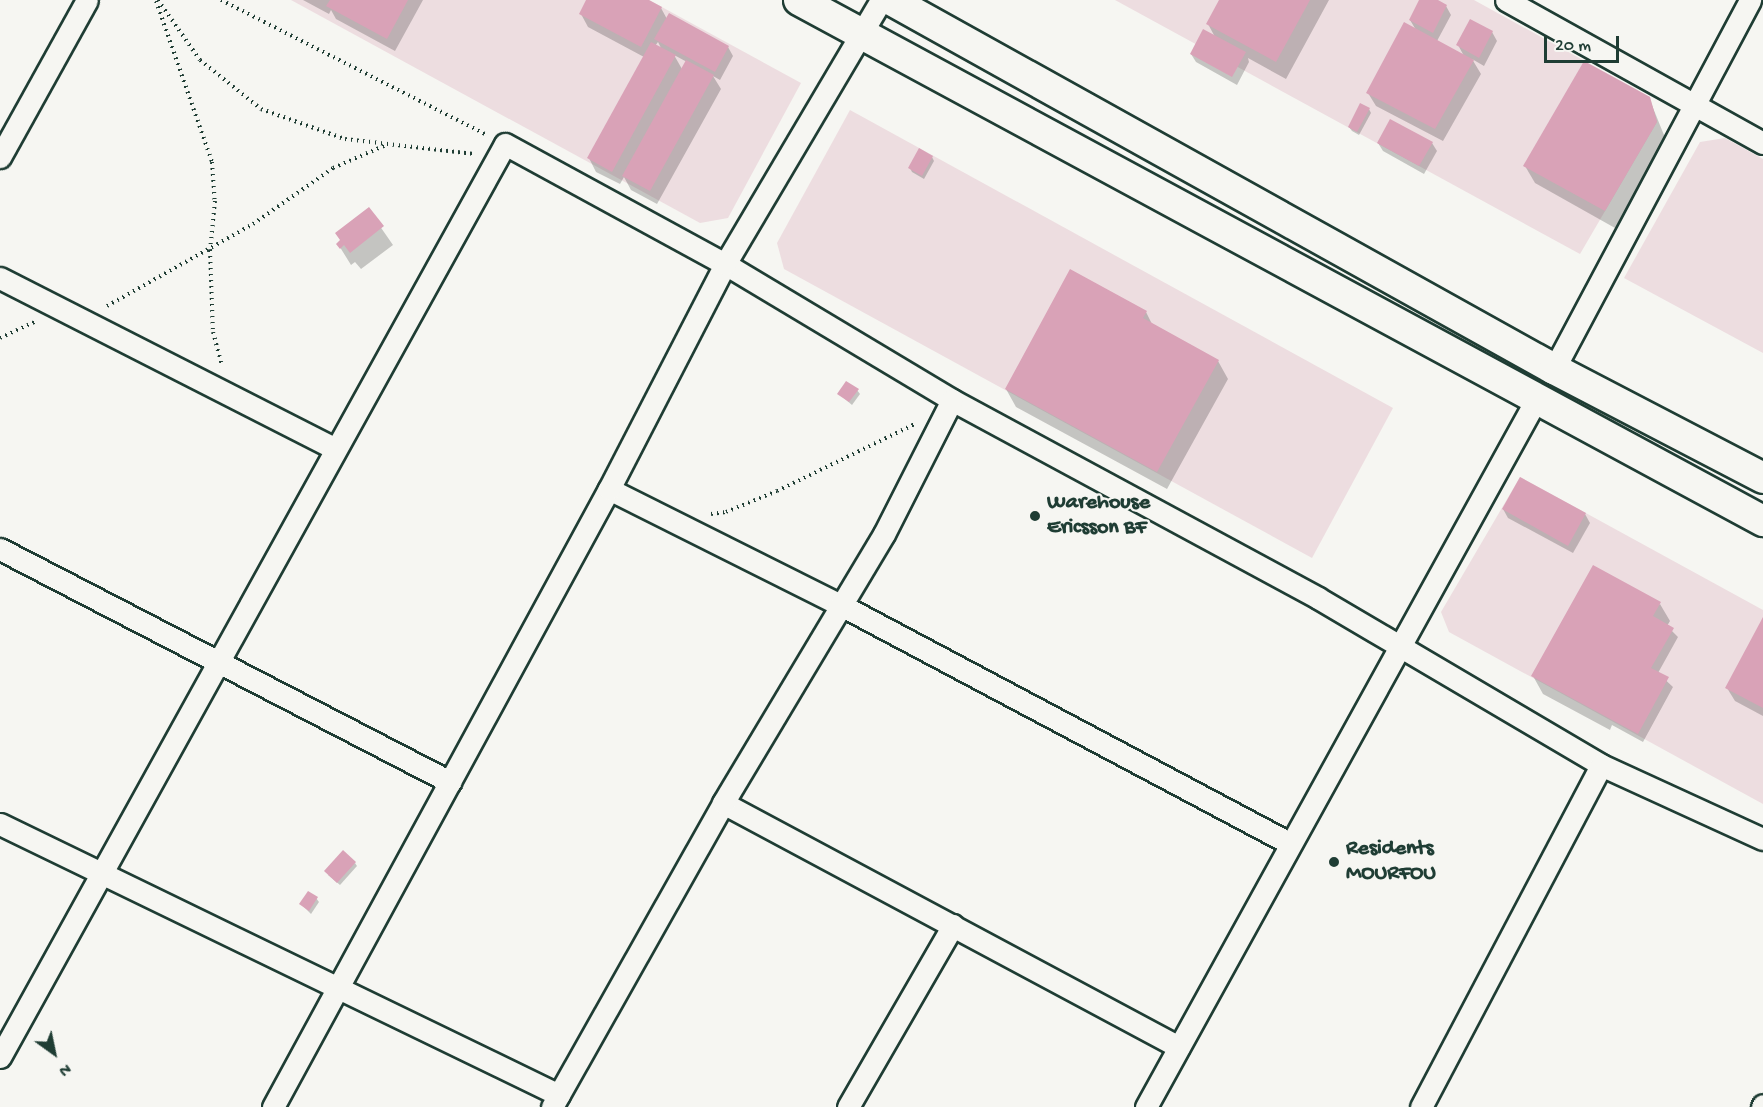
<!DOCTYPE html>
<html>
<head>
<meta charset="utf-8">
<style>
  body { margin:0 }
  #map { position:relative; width:1763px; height:1107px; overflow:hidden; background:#f6f6f2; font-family:"Gochi Hand",sans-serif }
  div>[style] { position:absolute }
  .built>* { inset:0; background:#eddde0 }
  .shadow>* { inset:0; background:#0003 }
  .building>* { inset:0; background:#d9a2b7 }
  .path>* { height:4px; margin-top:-2px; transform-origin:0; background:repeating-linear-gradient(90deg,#1f3d34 0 1.5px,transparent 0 6px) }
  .roads { filter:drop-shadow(2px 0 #1f3d34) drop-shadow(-2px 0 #1f3d34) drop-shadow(0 2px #1f3d34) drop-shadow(0 -2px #1f3d34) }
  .street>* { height:21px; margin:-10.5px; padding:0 10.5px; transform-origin:10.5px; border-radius:10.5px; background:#f6f6f2 }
  .secondary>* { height:30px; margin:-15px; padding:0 15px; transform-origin:15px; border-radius:15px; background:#f6f6f2 }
  .dots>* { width:16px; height:16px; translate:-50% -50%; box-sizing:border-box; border:3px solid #f6f6f2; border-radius:50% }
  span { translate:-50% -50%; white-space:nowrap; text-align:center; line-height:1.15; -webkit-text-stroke:4.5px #f6f6f2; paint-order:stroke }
  .poi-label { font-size:22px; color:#1f3d34; font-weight:700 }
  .left { translate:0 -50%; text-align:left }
  .north { position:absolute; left:24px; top:1023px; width:60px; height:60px; -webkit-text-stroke:4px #f6f6f2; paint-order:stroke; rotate:147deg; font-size:16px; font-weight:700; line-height:24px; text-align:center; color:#1f3d34 }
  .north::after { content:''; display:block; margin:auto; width:21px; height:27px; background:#1f3d34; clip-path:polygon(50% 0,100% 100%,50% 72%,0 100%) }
  .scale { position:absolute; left:1544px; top:36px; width:75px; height:27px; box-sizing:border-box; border:3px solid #1f3d34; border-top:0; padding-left:8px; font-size:18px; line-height:21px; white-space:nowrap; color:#1f3d34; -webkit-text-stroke:4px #f6f6f2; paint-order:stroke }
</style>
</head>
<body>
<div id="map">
  <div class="built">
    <div style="clip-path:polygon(291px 0,649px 0,801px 83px,728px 218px,700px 223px)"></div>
    <div style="clip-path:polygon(1115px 0,1474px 0,1650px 97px,1657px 122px,1580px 254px)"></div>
    <div style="clip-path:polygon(850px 110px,1393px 408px,1312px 558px,784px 269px,777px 243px)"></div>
    <div style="clip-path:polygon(1725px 138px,1763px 159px,1763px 353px,1624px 278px,1700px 142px)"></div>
    <div style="clip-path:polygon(1520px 477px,1763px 610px,1763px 804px,1449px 632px,1441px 612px)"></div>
  </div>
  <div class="shadow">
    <div style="clip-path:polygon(303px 0,423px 0,395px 51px,336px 19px,331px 10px,329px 14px)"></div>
    <div style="clip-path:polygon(evenodd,588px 0,646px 0,661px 8px,667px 19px,728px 47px,733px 56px,720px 80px,713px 76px,721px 89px,657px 204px,631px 190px,624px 177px,620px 184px,596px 172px,589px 158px,644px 57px,588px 27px,581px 14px,588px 0,658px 42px,662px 50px,655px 46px,658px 42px,588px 0,674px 55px,687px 62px,682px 69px,674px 55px)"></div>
    <div style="clip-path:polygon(1221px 0,1329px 0,1286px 79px,1248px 58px,1249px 62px,1237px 85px,1196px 62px,1191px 54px,1215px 37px,1208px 24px)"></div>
    <div style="clip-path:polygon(1421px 0,1435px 0,1446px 6px,1451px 15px,1437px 41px,1464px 56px,1458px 45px,1492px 32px,1497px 41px,1484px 66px,1472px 59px,1481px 74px,1443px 141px,1376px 106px,1368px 93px,1416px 30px,1410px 20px)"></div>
    <div style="clip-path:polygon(1649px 98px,1666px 140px,1615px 228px,1535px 183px,1525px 166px)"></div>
    <div style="clip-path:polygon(1369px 109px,1371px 113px,1359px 135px,1352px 131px,1349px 127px)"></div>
    <div style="clip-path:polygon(1378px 143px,1432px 143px,1437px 151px,1424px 174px,1383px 151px)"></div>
    <div style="clip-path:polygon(932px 157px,934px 161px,924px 179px,912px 172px,910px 168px)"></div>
    <div style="clip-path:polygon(368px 209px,393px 245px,361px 269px,355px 262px,351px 265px,338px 244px)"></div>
    <div style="clip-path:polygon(1146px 312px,1153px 326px,1218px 361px,1228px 379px,1167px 489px,1016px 407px,1006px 389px)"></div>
    <div style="clip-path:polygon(857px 390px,860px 394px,852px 405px,839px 394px)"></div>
    <div style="clip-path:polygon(1503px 509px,1585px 514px,1590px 523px,1573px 553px,1508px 518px)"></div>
    <div style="clip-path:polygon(1660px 604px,1670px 621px,1667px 626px,1678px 637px,1658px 673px,1673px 687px,1643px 742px,1612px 725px,1610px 730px,1543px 694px,1533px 676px)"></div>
    <div style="clip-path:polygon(1763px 620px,1763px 716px,1735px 701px,1727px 688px)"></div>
    <div style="clip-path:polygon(355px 863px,357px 866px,340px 885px,328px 875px)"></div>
    <div style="clip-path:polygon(316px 898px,319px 902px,311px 914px,301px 904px)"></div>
  </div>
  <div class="building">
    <div style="clip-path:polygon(330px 0,408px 0,387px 39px,326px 6px)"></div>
    <div style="clip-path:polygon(586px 0,649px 0,662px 7px,641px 47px,579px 14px)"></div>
    <div style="clip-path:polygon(1219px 0,1310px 0,1276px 62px,1206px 24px)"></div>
    <div style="clip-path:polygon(1419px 0,1438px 0,1447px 5px,1433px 33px,1409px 20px)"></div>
    <div style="clip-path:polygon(669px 13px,729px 46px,715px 72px,654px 39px)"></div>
    <div style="clip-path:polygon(1470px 19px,1493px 31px,1479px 58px,1456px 45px)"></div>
    <div style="clip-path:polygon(1404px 22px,1474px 60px,1435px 129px,1366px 93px)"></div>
    <div style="clip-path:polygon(1203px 29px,1246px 52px,1232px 77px,1190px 54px)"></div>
    <div style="clip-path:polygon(651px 42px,676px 55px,612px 172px,587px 158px)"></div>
    <div style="clip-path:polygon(686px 60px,714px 75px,650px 191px,622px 176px)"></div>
    <div style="clip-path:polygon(1584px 61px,1650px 97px,1657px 122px,1605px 211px,1523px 166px)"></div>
    <div style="clip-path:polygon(1360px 103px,1370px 108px,1357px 132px,1348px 127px)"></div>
    <div style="clip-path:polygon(1390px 119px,1433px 142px,1419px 166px,1377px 143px)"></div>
    <div style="clip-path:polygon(919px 148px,933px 156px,922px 176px,908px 168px)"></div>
    <div style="clip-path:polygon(369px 207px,384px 226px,350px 253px,344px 245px,340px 249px,336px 244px,340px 240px,335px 233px)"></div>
    <div style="clip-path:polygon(1070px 269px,1147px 311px,1143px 318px,1219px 360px,1157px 472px,1005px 389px)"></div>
    <div style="clip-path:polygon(846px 381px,859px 389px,849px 402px,837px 394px)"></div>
    <div style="clip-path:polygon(1520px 477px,1586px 513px,1568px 546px,1502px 509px)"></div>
    <div style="clip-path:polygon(1593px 565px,1661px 602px,1653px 616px,1674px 628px,1651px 668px,1669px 677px,1638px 734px,1531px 676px)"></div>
    <div style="clip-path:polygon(1763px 617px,1763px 708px,1725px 688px)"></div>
    <div style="clip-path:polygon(343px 850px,356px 862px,337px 883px,324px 871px)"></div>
    <div style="clip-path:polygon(308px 891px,318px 897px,309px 911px,299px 904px)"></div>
  </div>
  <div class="path">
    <div style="left:158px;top:0;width:73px;rotate:55deg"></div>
    <div style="left:200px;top:60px;width:78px;rotate:38.8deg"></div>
    <div style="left:261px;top:109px;width:89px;rotate:19.7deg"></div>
    <div style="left:345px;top:139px;width:130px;rotate:6.6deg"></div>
    <div style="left:221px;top:0;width:296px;rotate:26.9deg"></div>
    <div style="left:156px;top:1px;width:170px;rotate:70.8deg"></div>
    <div style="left:212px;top:162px;width:39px;rotate:86deg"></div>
    <div style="left:215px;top:201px;width:49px;rotate:95.8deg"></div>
    <div style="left:210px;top:250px;width:82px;rotate:87.9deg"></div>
    <div style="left:213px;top:332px;width:35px;rotate:75deg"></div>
    <div style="left:107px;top:306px;width:167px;rotate:-29.3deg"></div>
    <div style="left:253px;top:224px;width:98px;rotate:-35deg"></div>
    <div style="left:333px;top:168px;width:58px;rotate:-23.5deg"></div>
    <div style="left:0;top:338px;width:38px;rotate:-25deg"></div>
    <div style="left:711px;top:514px;width:15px;rotate:-8deg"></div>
    <div style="left:726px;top:512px;width:55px;rotate:-22.4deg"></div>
    <div style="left:777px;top:491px;width:153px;rotate:-25.9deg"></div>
  </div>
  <div class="roads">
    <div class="street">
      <div style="left:1506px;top:0;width:294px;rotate:29.1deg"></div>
      <div style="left:0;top:157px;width:179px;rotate:-61deg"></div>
      <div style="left:0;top:278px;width:376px;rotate:27deg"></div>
      <div style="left:1554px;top:369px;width:418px;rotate:-62deg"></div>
      <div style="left:609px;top:489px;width:257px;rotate:26.6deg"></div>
      <div style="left:839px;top:604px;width:510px;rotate:27.97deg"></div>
      <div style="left:0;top:549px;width:507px;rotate:27.37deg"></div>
      <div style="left:723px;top:803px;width:517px;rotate:28.15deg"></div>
      <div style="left:0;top:824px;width:621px;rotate:25.86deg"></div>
      <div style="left:0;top:1057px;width:1043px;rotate:-61.05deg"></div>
      <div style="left:505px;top:144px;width:251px;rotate:28.6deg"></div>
      <div style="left:725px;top:264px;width:265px;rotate:30.9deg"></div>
      <div style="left:952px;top:400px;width:416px;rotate:28.4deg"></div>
      <div style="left:1318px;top:598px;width:329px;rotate:30.5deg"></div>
      <div style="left:1601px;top:765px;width:178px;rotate:24.6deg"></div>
      <div style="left:273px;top:1107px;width:703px;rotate:-61.47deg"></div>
      <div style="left:609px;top:489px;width:253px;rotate:-62.7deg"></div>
      <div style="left:725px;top:264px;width:307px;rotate:-59.4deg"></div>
      <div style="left:552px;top:1107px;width:349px;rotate:-60.6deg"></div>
      <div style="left:723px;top:803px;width:313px;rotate:-59.1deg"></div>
      <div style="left:884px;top:534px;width:150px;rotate:-63.1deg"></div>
      <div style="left:848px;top:1107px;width:210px;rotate:-60deg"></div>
      <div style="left:1146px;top:1107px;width:807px;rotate:-61.12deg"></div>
      <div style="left:1421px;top:1107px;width:386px;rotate:-62.2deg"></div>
      <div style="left:1762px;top:1107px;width:2px;rotate:-63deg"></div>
    </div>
    <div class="secondary">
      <div style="left:799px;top:0;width:1096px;rotate:28.39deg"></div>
      <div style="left:891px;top:0;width:759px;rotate:29.1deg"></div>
      <div style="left:1554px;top:369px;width:236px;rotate:27.5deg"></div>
    </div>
  </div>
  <div class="dots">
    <div style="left:1035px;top:516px;background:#1f3d34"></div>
    <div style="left:1334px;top:862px;background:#1f3d34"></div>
  </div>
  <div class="poi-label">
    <span class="left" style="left:1047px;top:516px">Warehouse<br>Ericsson BF</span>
    <span class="left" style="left:1346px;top:862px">Residents<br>MOURFOU</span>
  </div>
  <div class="north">N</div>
  <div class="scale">20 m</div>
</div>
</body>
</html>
